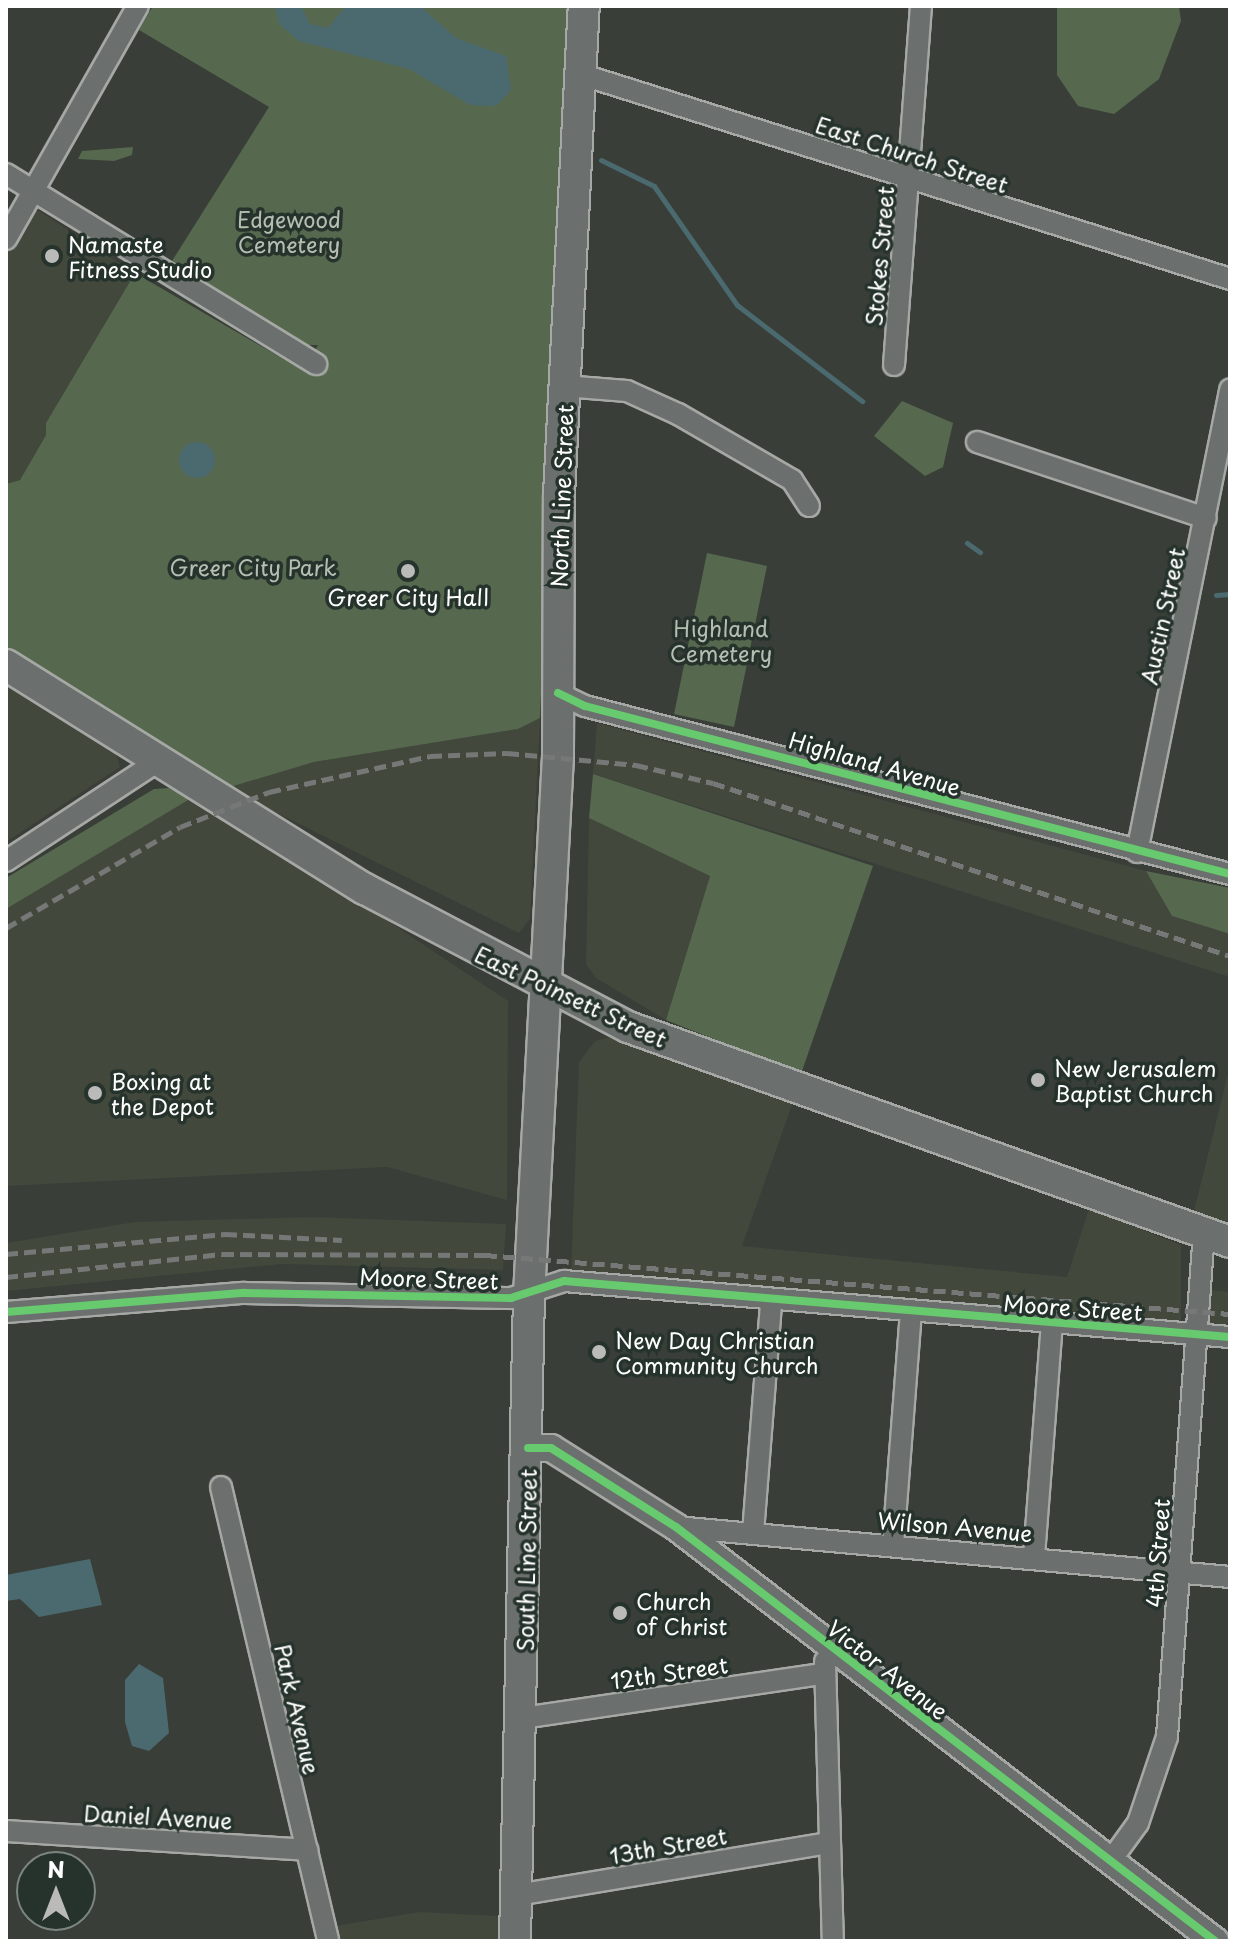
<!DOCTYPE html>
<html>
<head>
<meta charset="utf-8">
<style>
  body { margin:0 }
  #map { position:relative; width:1236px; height:1947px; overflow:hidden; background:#393e38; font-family:"Playpen Sans",sans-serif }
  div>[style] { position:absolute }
  .built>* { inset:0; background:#42483b }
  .green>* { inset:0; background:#56684e }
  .water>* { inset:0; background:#4b6a6f }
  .round { border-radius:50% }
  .stream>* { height:5px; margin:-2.5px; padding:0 2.5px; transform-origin:2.5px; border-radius:2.5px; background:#4b6a6f }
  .roads { filter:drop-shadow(2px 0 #a6a8a5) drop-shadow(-2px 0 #a6a8a5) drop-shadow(0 2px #a6a8a5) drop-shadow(0 -2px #a6a8a5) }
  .minor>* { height:20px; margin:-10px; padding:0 10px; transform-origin:10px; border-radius:10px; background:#6b6f6d }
  .tertiary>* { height:26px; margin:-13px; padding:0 13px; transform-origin:13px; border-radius:13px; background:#6b6f6d }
  .secondary>* { height:30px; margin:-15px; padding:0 15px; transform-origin:15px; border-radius:15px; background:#6b6f6d }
  .rail>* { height:5px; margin-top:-2.5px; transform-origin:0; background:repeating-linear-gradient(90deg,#757876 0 12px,transparent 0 18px) }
  .cycleway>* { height:8px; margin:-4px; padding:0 4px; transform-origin:4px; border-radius:4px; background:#67ca6e }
  .dots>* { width:22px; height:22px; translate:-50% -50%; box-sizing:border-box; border:4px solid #26332d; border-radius:50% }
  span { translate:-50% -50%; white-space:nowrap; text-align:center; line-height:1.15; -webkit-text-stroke:7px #26332d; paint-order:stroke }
  .street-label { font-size:22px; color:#fff }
  .park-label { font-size:22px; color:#b5beb1 }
  .poi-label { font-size:22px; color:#fff }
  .left { translate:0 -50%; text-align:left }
  .frame { position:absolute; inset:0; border:8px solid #fff; pointer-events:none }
  .north { position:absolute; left:16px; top:1851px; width:80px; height:80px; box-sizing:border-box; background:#26332d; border:2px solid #7d8581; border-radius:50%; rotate:0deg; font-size:22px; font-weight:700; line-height:32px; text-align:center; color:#fff }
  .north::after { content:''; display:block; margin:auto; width:28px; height:36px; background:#babbb9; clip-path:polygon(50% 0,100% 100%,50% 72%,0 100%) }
</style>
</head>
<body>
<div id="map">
  <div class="built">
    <div style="clip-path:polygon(39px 211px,135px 273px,46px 423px,46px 435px,20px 480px,6px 484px,6px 255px,28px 213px)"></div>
    <div style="clip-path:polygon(6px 686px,116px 753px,120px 767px,6px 842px)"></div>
    <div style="clip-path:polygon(540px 718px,530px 919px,519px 933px,227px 788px,314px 762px,518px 729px)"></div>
    <div style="clip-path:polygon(597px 723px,1146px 871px,1172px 916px,1230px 934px,1230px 977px,593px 774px)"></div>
    <div style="clip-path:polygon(190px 799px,229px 815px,508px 1001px,507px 1200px,387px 1167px,6px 1186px,6px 909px)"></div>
    <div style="clip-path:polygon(589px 818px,710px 876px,666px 1020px,596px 978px,586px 964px)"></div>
    <div style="clip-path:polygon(611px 1037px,793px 1102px,742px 1246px,1067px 1277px,1089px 1209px,1181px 1245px,1181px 1326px,571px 1273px,579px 1062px,595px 1041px)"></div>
    <div style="clip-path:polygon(1230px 1066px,1230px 1232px,1192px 1219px)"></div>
    <div style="clip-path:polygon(312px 1217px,506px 1224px,503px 1270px,281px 1264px,6px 1291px,6px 1243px,135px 1222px)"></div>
    <div style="clip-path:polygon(1210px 1290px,1230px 1292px,1230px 1328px,1206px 1326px)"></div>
    <div style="clip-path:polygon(419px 1912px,499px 1916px,499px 1941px,338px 1941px,335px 1926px)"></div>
  </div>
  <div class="green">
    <div style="clip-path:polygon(153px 6px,571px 6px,540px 718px,518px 729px,314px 762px,227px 788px,6px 649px,6px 484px,20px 480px,46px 435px,46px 423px,135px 273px,304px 371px,318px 345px,307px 345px,172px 261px,269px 107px,139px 30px)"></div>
    <div style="clip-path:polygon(1057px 6px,1179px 6px,1181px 21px,1159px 79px,1114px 114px,1078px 106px,1057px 75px)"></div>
    <div style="clip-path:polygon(133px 147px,132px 155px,114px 161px,78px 159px,82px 151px)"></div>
    <div style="clip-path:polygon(902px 401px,953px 423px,943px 467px,925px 476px,874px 436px)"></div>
    <div style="clip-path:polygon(707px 553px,767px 566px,734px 727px,674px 714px)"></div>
    <div style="clip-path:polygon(593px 774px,873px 866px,801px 1074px,666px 1020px,710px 876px,589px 818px)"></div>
    <div style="clip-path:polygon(169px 788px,190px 799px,6px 909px,6px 878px,154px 789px)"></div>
    <div style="clip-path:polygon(1146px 871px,1230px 888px,1230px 934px,1172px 916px)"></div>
  </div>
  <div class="water">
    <div style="clip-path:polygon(275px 6px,301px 6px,310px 24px,328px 28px,346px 6px,420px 6px,456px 38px,506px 56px,511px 90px,496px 106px,470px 105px,409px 69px,299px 41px,279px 24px)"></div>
    <div class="round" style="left:179px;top:442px;width:36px;height:36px"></div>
    <div style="clip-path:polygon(90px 1559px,102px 1605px,39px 1617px,20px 1599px,6px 1601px,6px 1575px)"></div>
    <div style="clip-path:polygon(139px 1664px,163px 1678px,169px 1733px,149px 1751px,132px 1746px,125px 1722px,125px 1680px)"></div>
  </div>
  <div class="stream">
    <div style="left:601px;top:160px;width:59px;rotate:26.1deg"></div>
    <div style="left:654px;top:186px;width:145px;rotate:55.1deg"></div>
    <div style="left:737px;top:305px;width:158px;rotate:37.5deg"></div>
    <div style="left:967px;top:543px;width:16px;rotate:35deg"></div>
    <div style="left:1216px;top:595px;width:14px;rotate:-4deg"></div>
  </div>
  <div class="roads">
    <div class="minor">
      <div style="left:580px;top:74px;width:682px;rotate:17.5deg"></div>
      <div style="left:6px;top:174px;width:364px;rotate:31.5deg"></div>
      <div style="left:6px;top:239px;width:268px;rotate:-60.5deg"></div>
      <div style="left:894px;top:365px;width:360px;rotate:-85.7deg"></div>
      <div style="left:564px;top:386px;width:63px;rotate:4.5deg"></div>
      <div style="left:627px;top:391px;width:56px;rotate:24.3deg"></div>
      <div style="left:678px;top:414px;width:132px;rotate:30.1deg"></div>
      <div style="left:792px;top:480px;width:31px;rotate:57deg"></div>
      <div style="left:977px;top:442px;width:241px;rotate:18.4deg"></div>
      <div style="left:558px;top:693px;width:30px;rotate:26deg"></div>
      <div style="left:585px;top:706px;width:667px;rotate:14.6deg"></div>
      <div style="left:1137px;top:852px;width:472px;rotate:-78.6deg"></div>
      <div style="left:6px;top:861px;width:181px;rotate:-33.3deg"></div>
      <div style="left:6px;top:1312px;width:239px;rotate:-4.6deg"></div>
      <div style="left:244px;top:1293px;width:267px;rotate:1.1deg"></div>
      <div style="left:511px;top:1298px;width:56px;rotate:-17.8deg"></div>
      <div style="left:564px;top:1281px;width:668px;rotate:4.81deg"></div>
      <div style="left:221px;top:1487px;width:466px;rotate:76.7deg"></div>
      <div style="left:676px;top:1527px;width:556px;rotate:5.16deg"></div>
      <div style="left:753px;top:1533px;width:232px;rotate:-85.5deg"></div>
      <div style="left:893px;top:1545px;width:233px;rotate:-85.6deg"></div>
      <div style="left:1034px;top:1556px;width:234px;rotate:-85.6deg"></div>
      <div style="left:825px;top:1661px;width:280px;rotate:88.4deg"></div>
      <div style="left:523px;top:1718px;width:301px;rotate:-8.4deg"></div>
      <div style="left:6px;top:1831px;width:302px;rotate:3.6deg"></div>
      <div style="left:1109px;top:1863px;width:49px;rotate:-54.1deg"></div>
      <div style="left:1138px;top:1823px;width:91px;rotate:-71.4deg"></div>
      <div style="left:1167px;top:1737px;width:506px;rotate:-85.81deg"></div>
      <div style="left:517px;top:1895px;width:314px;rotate:-9.5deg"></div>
    </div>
    <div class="tertiary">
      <div style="left:528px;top:1448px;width:23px"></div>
      <div style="left:551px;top:1448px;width:148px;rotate:32.3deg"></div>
      <div style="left:676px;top:1527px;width:680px;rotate:37.53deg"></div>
    </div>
    <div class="secondary">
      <div style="left:6px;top:665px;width:423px;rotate:32deg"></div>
      <div style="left:365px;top:889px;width:297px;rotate:27.7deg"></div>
      <div style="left:628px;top:1027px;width:639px;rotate:19.65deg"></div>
      <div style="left:515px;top:1941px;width:646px;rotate:-88.76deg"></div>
      <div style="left:529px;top:1295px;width:540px;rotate:-86.92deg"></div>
      <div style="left:558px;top:756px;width:261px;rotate:-89.8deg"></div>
      <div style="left:559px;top:495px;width:490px;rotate:-87.1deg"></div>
    </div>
  </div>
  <div class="rail">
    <div style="left:6px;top:928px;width:201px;rotate:-30.1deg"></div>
    <div style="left:180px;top:827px;width:96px;rotate:-21.5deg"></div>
    <div style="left:269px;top:792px;width:165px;rotate:-12.6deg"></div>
    <div style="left:430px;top:756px;width:77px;rotate:-2.2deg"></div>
    <div style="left:507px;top:753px;width:130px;rotate:5.3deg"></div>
    <div style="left:636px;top:765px;width:79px;rotate:13.2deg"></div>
    <div style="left:713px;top:783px;width:545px;rotate:18.5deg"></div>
    <div style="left:6px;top:1254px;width:220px;rotate:-5.2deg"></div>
    <div style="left:225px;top:1234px;width:117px;rotate:2.9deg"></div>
    <div style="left:6px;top:1277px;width:217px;rotate:-6.1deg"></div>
    <div style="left:222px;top:1254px;width:263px;rotate:0.2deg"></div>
    <div style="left:485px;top:1255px;width:747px;rotate:4.53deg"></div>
  </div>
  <div class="cycleway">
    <div style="left:558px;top:693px;width:30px;rotate:26deg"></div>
    <div style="left:585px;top:706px;width:667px;rotate:14.6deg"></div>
    <div style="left:6px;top:1312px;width:239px;rotate:-4.6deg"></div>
    <div style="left:244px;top:1293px;width:267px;rotate:1.1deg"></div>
    <div style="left:511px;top:1298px;width:56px;rotate:-17.8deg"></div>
    <div style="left:564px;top:1281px;width:668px;rotate:4.81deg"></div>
    <div style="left:528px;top:1448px;width:23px"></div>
    <div style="left:551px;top:1448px;width:148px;rotate:32.3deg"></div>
    <div style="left:676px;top:1527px;width:680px;rotate:37.53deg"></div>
  </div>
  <div class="dots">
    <div style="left:52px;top:256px;background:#babbb9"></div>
    <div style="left:408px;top:571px;background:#babbb9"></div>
    <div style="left:1038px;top:1080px;background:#babbb9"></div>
    <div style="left:95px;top:1093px;background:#babbb9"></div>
    <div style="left:599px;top:1352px;background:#babbb9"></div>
    <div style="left:620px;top:1613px;background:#babbb9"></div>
  </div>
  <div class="street-label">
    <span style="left:912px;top:154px;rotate:18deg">East Church Street</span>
    <span style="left:879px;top:256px;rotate:-85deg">Stokes Street</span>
    <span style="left:561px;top:496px;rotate:-88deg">North Line Street</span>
    <span style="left:1162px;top:616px;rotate:-78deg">Austin Street</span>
    <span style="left:875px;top:763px;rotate:16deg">Highland Avenue</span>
    <span style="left:571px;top:996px;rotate:25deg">East Poinsett Street</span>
    <span style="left:429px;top:1278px;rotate:2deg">Moore Street</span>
    <span style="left:1073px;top:1307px;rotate:4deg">Moore Street</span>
    <span style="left:955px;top:1526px;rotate:5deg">Wilson Avenue</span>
    <span style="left:1157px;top:1553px;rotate:-86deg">4th Street</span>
    <span style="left:526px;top:1560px;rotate:-89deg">South Line Street</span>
    <span style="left:888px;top:1669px;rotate:38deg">Victor Avenue</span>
    <span style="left:669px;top:1672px;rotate:-8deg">12th Street</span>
    <span style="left:298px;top:1709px;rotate:77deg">Park Avenue</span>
    <span style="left:158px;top:1816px;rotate:3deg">Daniel Avenue</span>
    <span style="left:668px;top:1845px;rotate:-10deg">13th Street</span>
  </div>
  <div class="park-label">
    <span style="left:289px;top:231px">Edgewood<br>Cemetery</span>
    <span style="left:253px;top:567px">Greer City Park</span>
    <span style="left:721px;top:640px">Highland<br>Cemetery</span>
  </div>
  <div class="poi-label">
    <span class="left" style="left:68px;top:256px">Namaste<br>Fitness Studio</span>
    <span style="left:408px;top:597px">Greer City Hall</span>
    <span class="left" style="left:1054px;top:1080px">New Jerusalem<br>Baptist Church</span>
    <span class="left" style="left:111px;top:1093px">Boxing at<br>the Depot</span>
    <span class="left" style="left:615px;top:1352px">New Day Christian<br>Community Church</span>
    <span class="left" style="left:636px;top:1613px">Church<br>of Christ</span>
  </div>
  <div class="frame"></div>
  <div class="north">N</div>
</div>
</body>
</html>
